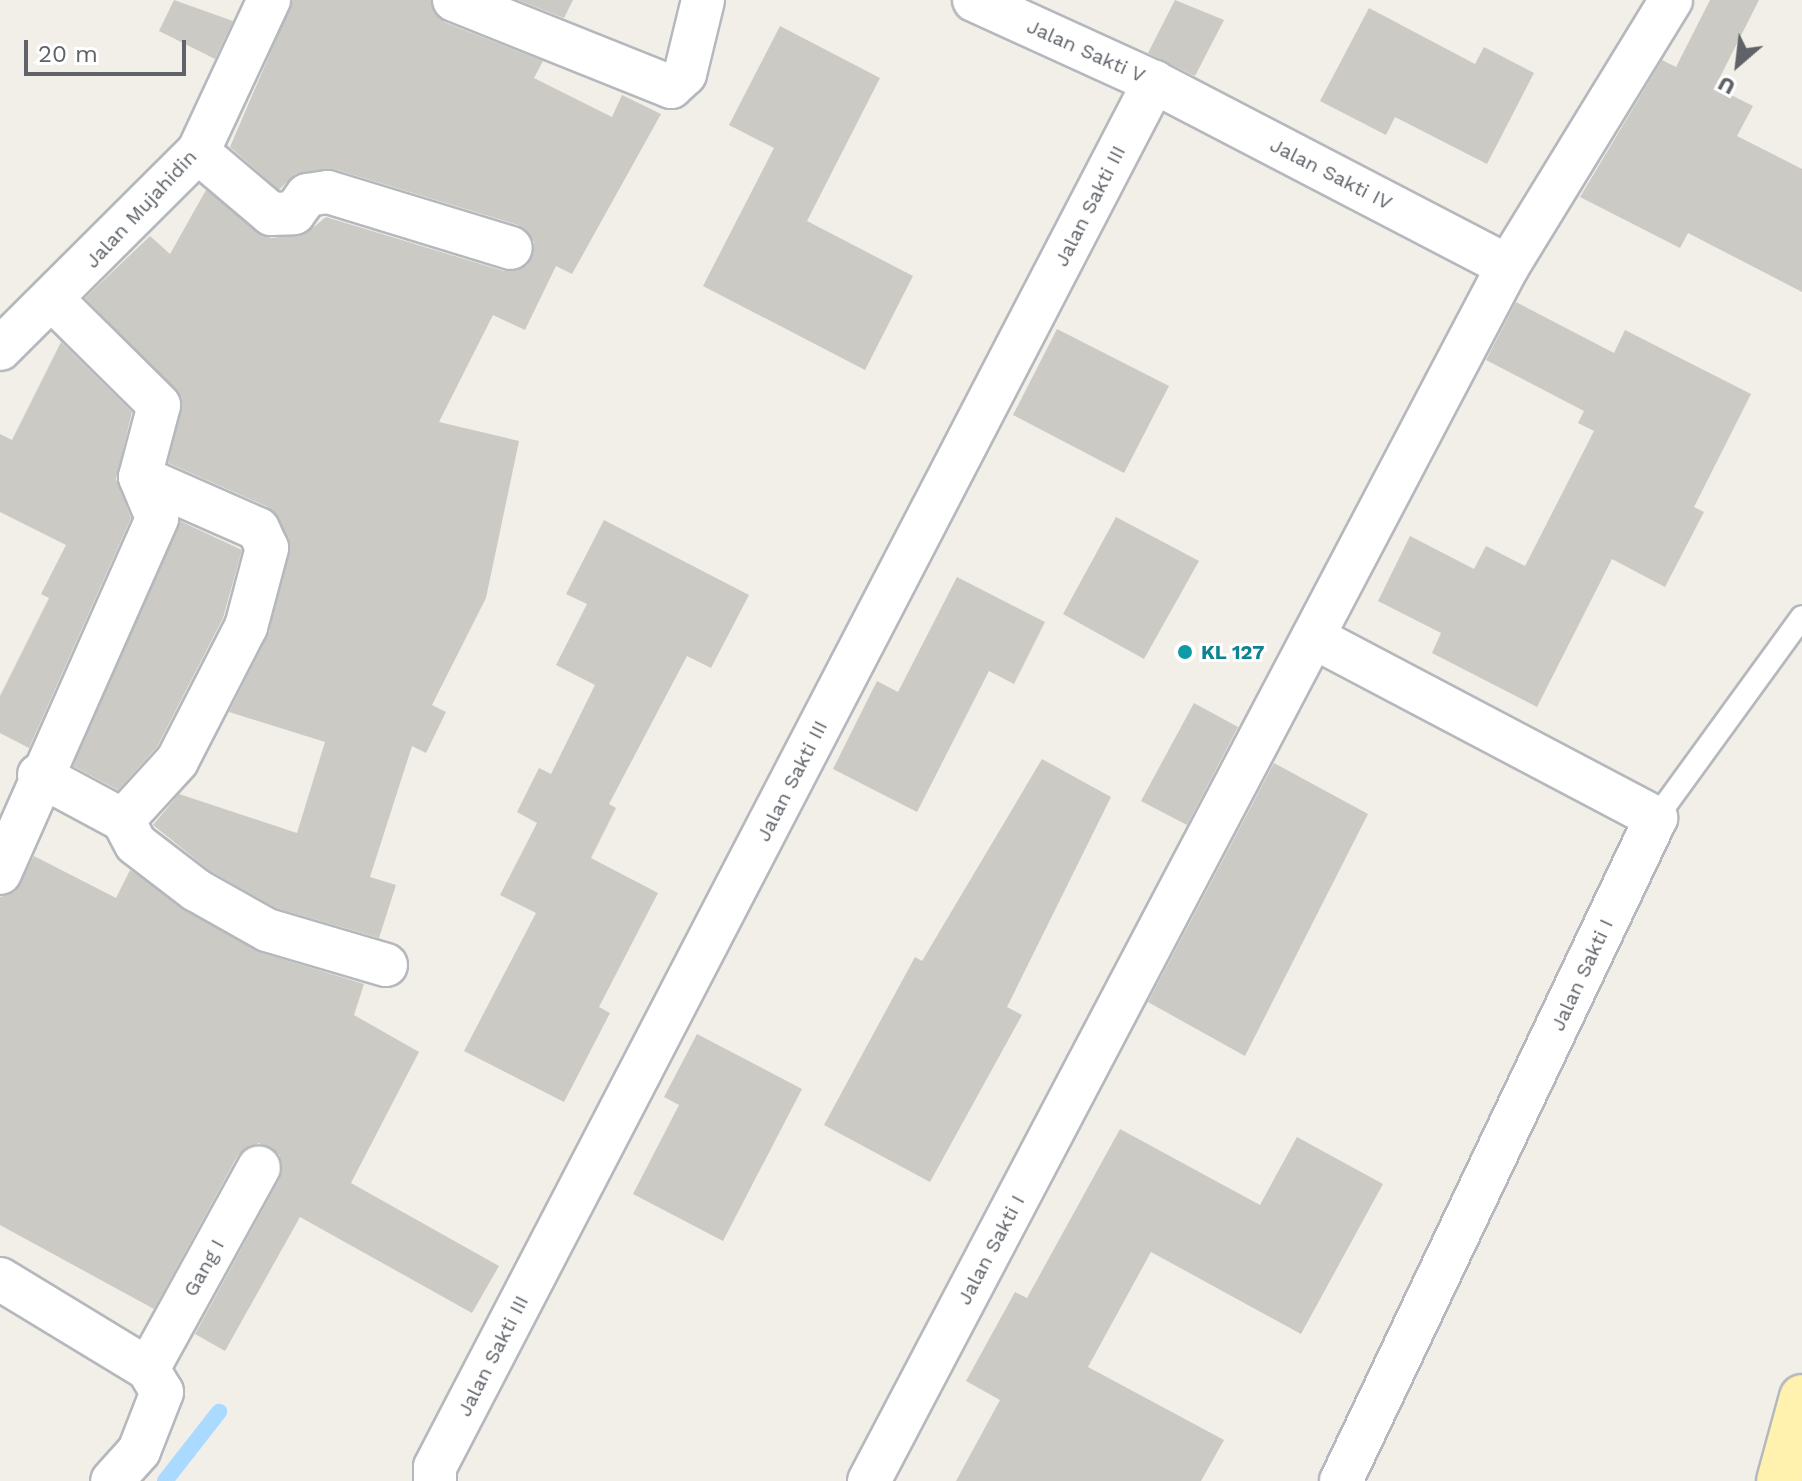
<!DOCTYPE html>
<html>
<head>
<meta charset="utf-8">
<style>
  body { margin:0 }
  #map { position:relative; width:1802px; height:1481px; overflow:hidden; background:#f1efe8; font-family:"Work Sans",sans-serif }
  div>[style] { position:absolute }
  .stream>* { height:16px; margin:-8px; padding:0 8px; transform-origin:8px; border-radius:8px; background:#aadaff }
  .building>* { inset:0; background:#cccac5 }
  .roads { filter:drop-shadow(2px 0 #b5b8bc) drop-shadow(-2px 0 #b5b8bc) drop-shadow(0 2px #b5b8bc) drop-shadow(0 -2px #b5b8bc) }
  .lane>* { height:22px; margin:-11px; padding:0 11px; transform-origin:11px; border-radius:11px; background:#fff }
  .street>* { height:42px; margin:-21px; padding:0 21px; transform-origin:21px; border-radius:21px; background:#fff }
  .primary>* { height:44px; margin:-22px; padding:0 22px; transform-origin:22px; border-radius:22px; background:#fff2af }
  .dots>* { width:22px; height:22px; translate:-50% -50%; box-sizing:border-box; border:4px solid #fff; border-radius:50% }
  span { translate:-50% -50%; white-space:nowrap; text-align:center; line-height:1.15; -webkit-text-stroke:6px #fff; paint-order:stroke }
  .street-label { font-size:20px; color:#5f6368 }
  .culture-label { font-size:20px; color:#0d838f; font-weight:700 }
  .left { translate:0 -50%; text-align:left }
  .north { position:absolute; left:1698px; top:24px; width:80px; height:80px; -webkit-text-stroke:6px #fff; paint-order:stroke; rotate:208deg; font-size:22px; font-weight:700; line-height:32px; text-align:center; color:#5f6368 }
  .north::after { content:''; display:block; margin:auto; width:28px; height:36px; background:#5f6368; clip-path:polygon(50% 0,100% 100%,50% 72%,0 100%) }
  .scale { position:absolute; left:24px; top:40px; width:162px; height:36px; box-sizing:border-box; border:4px solid #5f6368; border-top:0; padding-left:10px; font-size:24px; line-height:28px; white-space:nowrap; color:#5f6368; -webkit-text-stroke:6px #fff; paint-order:stroke }
</style>
</head>
<body>
<div id="map">
  <div class="stream">
    <div style="left:165px;top:1481px;width:88px;rotate:-52deg"></div>
  </div>
  <div class="building">
    <div style="clip-path:polygon(174px 0,233px 21px,215px 59px,159px 31px)"></div>
    <div style="clip-path:polygon(293px 0,431px 0,444px 22px,543px 61px,534px 78px,612px 117px,622px 95px,661px 114px,572px 274px,556px 266px,525px 330px,493px 315px,439px 422px,519px 441px,486px 598px,432px 705px,446px 712px,426px 753px,412px 746px,370px 877px,396px 885px,379px 938px,276px 908px,209px 870px,153px 825px,179px 794px,297px 833px,325px 742px,229px 712px,269px 633px,289px 538px,268px 507px,168px 463px,182px 398px,85px 298px,150px 236px,170px 254px,206px 190px,271px 238px,305px 234px,326px 217px,504px 271px,528px 265px,534px 242px,518px 225px,334px 169px,295px 174px,279px 190px,230px 147px)"></div>
    <div style="clip-path:polygon(518px 0,573px 0,564px 18px)"></div>
    <div style="clip-path:polygon(1175px 0,1224px 20px,1195px 76px,1148px 53px)"></div>
    <div style="clip-path:polygon(1710px 0,1759px 0,1715px 87px,1753px 106px,1737px 136px,1802px 169px,1802px 292px,1688px 233px,1680px 248px,1580px 197px,1662px 60px,1676px 67px)"></div>
    <div style="clip-path:polygon(1369px 8px,1475px 64px,1484px 47px,1534px 73px,1487px 164px,1395px 117px,1386px 135px,1320px 101px)"></div>
    <div style="clip-path:polygon(780px 26px,880px 78px,807px 221px,913px 276px,865px 370px,703px 286px,774px 148px,729px 125px)"></div>
    <div style="clip-path:polygon(1516px 302px,1614px 353px,1625px 330px,1751px 394px,1694px 507px,1704px 512px,1665px 587px,1612px 559px,1537px 707px,1432px 653px,1441px 633px,1378px 601px,1410px 536px,1474px 569px,1486px 546px,1525px 566px,1594px 431px,1578px 423px,1584px 411px,1486px 360px)"></div>
    <div style="clip-path:polygon(1057px 329px,1169px 386px,1124px 473px,1013px 415px)"></div>
    <div style="clip-path:polygon(61px 342px,132px 412px,116px 479px,131px 518px,29px 748px,0 733px,0 696px,49px 598px,41px 594px,66px 545px,0 512px,0 434px,12px 440px)"></div>
    <div style="clip-path:polygon(1116px 517px,1199px 561px,1144px 659px,1063px 614px)"></div>
    <div style="clip-path:polygon(604px 520px,749px 595px,711px 668px,687px 656px,609px 804px,616px 808px,591px 858px,658px 893px,599px 1007px,610px 1013px,564px 1102px,464px 1051px,536px 913px,500px 895px,537px 823px,517px 812px,539px 768px,551px 774px,595px 685px,556px 665px,587px 604px,566px 594px)"></div>
    <div style="clip-path:polygon(180px 521px,242px 550px,223px 618px,157px 747px,118px 790px,73px 766px)"></div>
    <div style="clip-path:polygon(957px 577px,1045px 622px,1014px 684px,989px 671px,917px 812px,833px 769px,877px 681px,898px 692px)"></div>
    <div style="clip-path:polygon(1194px 703px,1238px 727px,1187px 825px,1141px 801px)"></div>
    <div style="clip-path:polygon(1042px 759px,1111px 797px,1007px 1007px,1022px 1015px,930px 1182px,824px 1125px,915px 957px,922px 961px)"></div>
    <div style="clip-path:polygon(1274px 763px,1368px 814px,1245px 1056px,1148px 1002px)"></div>
    <div style="clip-path:polygon(34px 856px,116px 898px,130px 870px,256px 951px,364px 984px,354px 1015px,419px 1052px,351px 1183px,499px 1266px,472px 1313px,300px 1217px,225px 1351px,195px 1334px,280px 1178px,280px 1155px,259px 1143px,238px 1155px,154px 1309px,0 1225px,0 897px,15px 892px)"></div>
    <div style="clip-path:polygon(697px 1034px,802px 1089px,723px 1241px,633px 1194px,679px 1105px,664px 1097px)"></div>
    <div style="clip-path:polygon(1120px 1129px,1260px 1205px,1297px 1137px,1383px 1184px,1301px 1334px,1151px 1252px,1088px 1367px,1224px 1440px,1201px 1481px,956px 1481px,1000px 1400px,966px 1381px,1015px 1292px,1027px 1298px)"></div>
  </div>
  <div class="roads">
    <div class="lane">
      <div style="left:1656px;top:818px;width:248px;rotate:-54deg"></div>
    </div>
    <div class="street">
      <div style="left:454px;top:0;width:234px;rotate:21.8deg"></div>
      <div style="left:671px;top:87px;width:19px;rotate:-43deg"></div>
      <div style="left:685px;top:74px;width:76px;rotate:-76.3deg"></div>
      <div style="left:974px;top:0;width:198px;rotate:24.5deg"></div>
      <div style="left:1154px;top:82px;width:399px;rotate:27.5deg"></div>
      <div style="left:198px;top:152px;width:96px;rotate:40.3deg"></div>
      <div style="left:271px;top:214px;width:23px;rotate:-2deg"></div>
      <div style="left:294px;top:213px;width:22px;rotate:-54deg"></div>
      <div style="left:307px;top:195px;width:21px;rotate:-8deg"></div>
      <div style="left:328px;top:192px;width:191px;rotate:17deg"></div>
      <div style="left:0;top:349px;width:279px;rotate:-44.9deg"></div>
      <div style="left:198px;top:152px;width:168px;rotate:-65deg"></div>
      <div style="left:1313px;top:637px;width:388px;rotate:27.8deg"></div>
      <div style="left:1656px;top:818px;width:734px;rotate:115.41deg"></div>
      <div style="left:39px;top:775px;width:95px;rotate:28.2deg"></div>
      <div style="left:123px;top:820px;width:27px;rotate:62deg"></div>
      <div style="left:136px;top:844px;width:76px;rotate:37.5deg"></div>
      <div style="left:196px;top:890px;width:81px;rotate:29.4deg"></div>
      <div style="left:267px;top:930px;width:124px;rotate:16.4deg"></div>
      <div style="left:123px;top:820px;width:80px;rotate:-47.5deg"></div>
      <div style="left:177px;top:761px;width:151px;rotate:-62.8deg"></div>
      <div style="left:246px;top:627px;width:82px;rotate:-75.1deg"></div>
      <div style="left:267px;top:548px;width:21px;rotate:-115deg"></div>
      <div style="left:258px;top:529px;width:129px;rotate:-156.2deg"></div>
      <div style="left:0;top:873px;width:388px;rotate:-66.1deg"></div>
      <div style="left:157px;top:518px;width:44px;rotate:-112.5deg"></div>
      <div style="left:140px;top:477px;width:74px;rotate:-75.2deg"></div>
      <div style="left:159px;top:405px;width:148px;rotate:-135.3deg"></div>
      <div style="left:0;top:1279px;width:173px;rotate:31.3deg"></div>
      <div style="left:148px;top:1369px;width:27px;rotate:59deg"></div>
      <div style="left:162px;top:1392px;width:63px;rotate:111.3deg"></div>
      <div style="left:139px;top:1451px;width:40px;rotate:132deg"></div>
      <div style="left:148px;top:1369px;width:230px;rotate:-61.2deg"></div>
      <div style="left:435px;top:1481px;width:14px;rotate:-90deg"></div>
      <div style="left:435px;top:1467px;width:1561px;rotate:-62.56deg"></div>
      <div style="left:869px;top:1481px;width:1373px;rotate:-62.26deg"></div>
      <div style="left:1508px;top:266px;width:312px;rotate:-58.5deg"></div>
    </div>
    <div class="primary">
      <div style="left:1779px;top:1481px;width:87px;rotate:-74.7deg"></div>
    </div>
  </div>
  <div class="dots">
    <div style="left:1185px;top:652px;background:#0f9aa8"></div>
  </div>
  <div class="street-label">
    <span style="left:1086px;top:51px;rotate:24deg">Jalan Sakti V</span>
    <span style="left:1331px;top:174px;rotate:27deg">Jalan Sakti IV</span>
    <span style="left:1090px;top:206px;rotate:-63deg">Jalan Sakti III</span>
    <span style="left:141px;top:209px;rotate:-47deg">Jalan Mujahidin</span>
    <span style="left:792px;top:781px;rotate:-63deg">Jalan Sakti III</span>
    <span style="left:1582px;top:975px;rotate:-65deg">Jalan Sakti I</span>
    <span style="left:991px;top:1250px;rotate:-62deg">Jalan Sakti I</span>
    <span style="left:204px;top:1268px;rotate:-61deg">Gang I</span>
    <span style="left:493px;top:1356px;rotate:-63deg">Jalan Sakti III</span>
  </div>
  <div class="culture-label">
    <span class="left" style="left:1201px;top:652px">KL 127</span>
  </div>
  <div class="north">U</div>
  <div class="scale">20 m</div>
</div>
</body>
</html>
